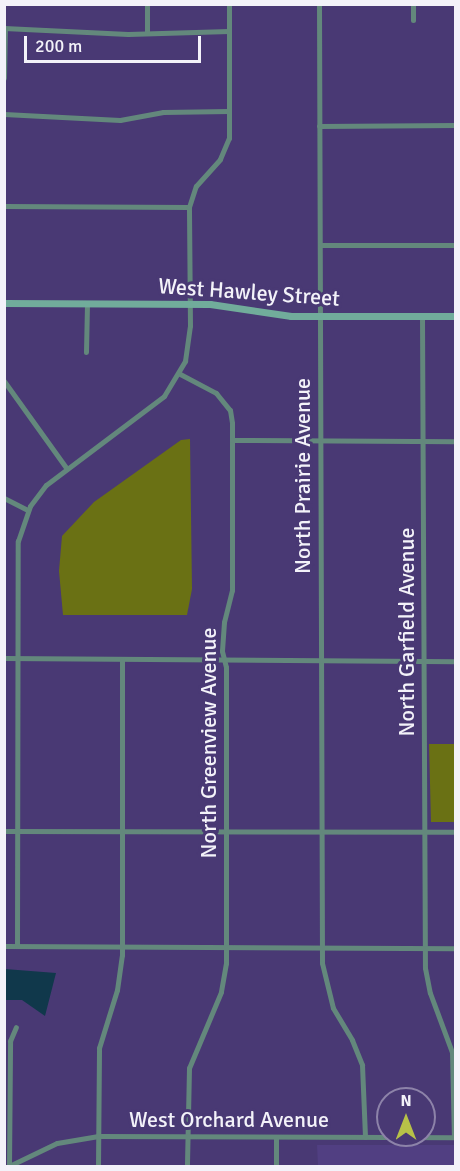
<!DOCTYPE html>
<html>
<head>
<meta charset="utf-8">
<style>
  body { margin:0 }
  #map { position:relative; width:460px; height:1171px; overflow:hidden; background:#493974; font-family:Signika,sans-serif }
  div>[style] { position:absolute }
  .built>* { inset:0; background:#513f82 }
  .green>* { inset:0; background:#6a7114 }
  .water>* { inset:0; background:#10384b }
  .street>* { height:5px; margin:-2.5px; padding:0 2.5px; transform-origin:2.5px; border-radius:2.5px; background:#63887c }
  .secondary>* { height:7px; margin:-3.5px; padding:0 3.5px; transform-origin:3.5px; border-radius:3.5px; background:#71ac9b }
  span { translate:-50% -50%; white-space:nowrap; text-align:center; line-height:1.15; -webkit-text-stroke:6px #493974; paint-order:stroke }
  .street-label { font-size:22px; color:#f3f2f9 }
  .frame { position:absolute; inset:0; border:6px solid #f3f2f9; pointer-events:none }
  .north { position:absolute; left:376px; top:1087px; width:60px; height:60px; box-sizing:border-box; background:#493974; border:2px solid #8d83a9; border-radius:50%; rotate:0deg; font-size:16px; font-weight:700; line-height:24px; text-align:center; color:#f3f2f9 }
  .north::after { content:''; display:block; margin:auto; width:21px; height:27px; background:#b7c148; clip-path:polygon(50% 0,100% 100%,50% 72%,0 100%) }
  .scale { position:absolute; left:24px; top:36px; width:177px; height:27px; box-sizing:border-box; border:3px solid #f3f2f9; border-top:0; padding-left:8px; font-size:18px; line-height:21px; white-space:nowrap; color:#f3f2f9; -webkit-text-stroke:4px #493974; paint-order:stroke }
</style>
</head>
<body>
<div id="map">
  <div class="built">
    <div style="clip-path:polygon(317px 1145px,455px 1145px,455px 1166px,318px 1166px)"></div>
  </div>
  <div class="green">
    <div style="clip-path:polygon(190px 439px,192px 589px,187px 615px,63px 615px,59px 571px,62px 536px,94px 502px,181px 440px)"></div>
    <div style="clip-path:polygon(429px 744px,455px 744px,455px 822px,431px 822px)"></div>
  </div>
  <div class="water">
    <div style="clip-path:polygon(5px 969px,56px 973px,45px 1016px,22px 1000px,5px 1000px)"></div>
  </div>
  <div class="street">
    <div style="left:147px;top:4px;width:29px;rotate:90deg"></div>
    <div style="left:319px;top:4px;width:959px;rotate:89.82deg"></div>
    <div style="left:322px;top:963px;width:46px;rotate:76.3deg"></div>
    <div style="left:333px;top:1008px;width:37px;rotate:59deg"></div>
    <div style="left:352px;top:1040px;width:27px;rotate:68deg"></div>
    <div style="left:362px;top:1065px;width:72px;rotate:87.6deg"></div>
    <div style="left:413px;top:20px;width:16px;rotate:-90deg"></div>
    <div style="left:4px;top:28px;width:124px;rotate:2.8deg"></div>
    <div style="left:128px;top:34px;width:101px;rotate:-1.7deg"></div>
    <div style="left:4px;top:78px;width:50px;rotate:-88.9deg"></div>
    <div style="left:4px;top:114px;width:116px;rotate:3deg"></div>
    <div style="left:120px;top:120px;width:44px;rotate:-10.5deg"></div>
    <div style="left:163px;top:112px;width:66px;rotate:-0.9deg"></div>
    <div style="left:319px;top:126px;width:137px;rotate:-0.4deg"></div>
    <div style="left:4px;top:206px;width:185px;rotate:0.3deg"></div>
    <div style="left:320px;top:245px;width:136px"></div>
    <div style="left:422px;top:317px;width:651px;rotate:89.74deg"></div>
    <div style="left:425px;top:968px;width:25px;rotate:79deg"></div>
    <div style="left:430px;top:993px;width:63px;rotate:69.6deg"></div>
    <div style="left:452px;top:1052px;width:85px;rotate:88.7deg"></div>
    <div style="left:86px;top:352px;width:49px;rotate:-88.8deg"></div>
    <div style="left:180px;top:374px;width:41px;rotate:27.8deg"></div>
    <div style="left:216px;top:393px;width:22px;rotate:51deg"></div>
    <div style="left:230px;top:410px;width:13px;rotate:81deg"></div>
    <div style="left:232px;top:423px;width:167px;rotate:90deg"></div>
    <div style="left:232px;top:590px;width:33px;rotate:104deg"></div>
    <div style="left:224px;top:622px;width:29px;rotate:94deg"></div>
    <div style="left:222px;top:651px;width:16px;rotate:76deg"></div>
    <div style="left:226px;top:667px;width:296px;rotate:90deg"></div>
    <div style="left:226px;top:963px;width:29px;rotate:100deg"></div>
    <div style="left:221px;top:992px;width:82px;rotate:112.8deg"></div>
    <div style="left:189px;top:1068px;width:98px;rotate:91.2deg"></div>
    <div style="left:4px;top:381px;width:108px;rotate:54.4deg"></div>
    <div style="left:232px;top:440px;width:224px;rotate:0.3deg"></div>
    <div style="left:4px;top:498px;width:27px;rotate:27deg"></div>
    <div style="left:4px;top:658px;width:452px;rotate:0.4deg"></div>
    <div style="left:4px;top:831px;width:452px;rotate:0.1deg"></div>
    <div style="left:4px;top:946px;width:452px;rotate:0.3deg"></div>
    <div style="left:17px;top:946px;width:405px;rotate:-89.9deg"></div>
    <div style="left:18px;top:541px;width:37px;rotate:-71deg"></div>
    <div style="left:30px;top:506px;width:26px;rotate:-53deg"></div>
    <div style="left:46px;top:485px;width:148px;rotate:-37deg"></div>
    <div style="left:164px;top:396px;width:41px;rotate:-59deg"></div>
    <div style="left:185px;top:361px;width:35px;rotate:-82deg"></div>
    <div style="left:190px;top:326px;width:119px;rotate:-90.5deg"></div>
    <div style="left:189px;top:207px;width:22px;rotate:-72deg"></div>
    <div style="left:196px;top:186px;width:36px;rotate:-48deg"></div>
    <div style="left:220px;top:159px;width:23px;rotate:-67deg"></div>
    <div style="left:229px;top:138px;width:134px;rotate:-90deg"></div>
    <div style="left:276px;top:1137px;width:29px;rotate:90deg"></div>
    <div style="left:9px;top:1166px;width:53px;rotate:-25.6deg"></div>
    <div style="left:57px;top:1143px;width:42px;rotate:-9.7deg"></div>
    <div style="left:98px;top:1136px;width:358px;rotate:0.2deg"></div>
    <div style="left:9px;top:1166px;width:125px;rotate:-89.5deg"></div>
    <div style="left:10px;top:1041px;width:15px;rotate:-67deg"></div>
    <div style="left:98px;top:1166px;width:118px;rotate:-89.5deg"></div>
    <div style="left:99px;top:1048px;width:61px;rotate:-72.8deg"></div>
    <div style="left:117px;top:990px;width:35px;rotate:-82deg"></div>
    <div style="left:122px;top:955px;width:295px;rotate:-90deg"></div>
  </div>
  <div class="secondary">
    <div style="left:4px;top:303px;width:206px;rotate:0.3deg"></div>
    <div style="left:210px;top:304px;width:82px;rotate:8.4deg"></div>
    <div style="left:291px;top:316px;width:165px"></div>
  </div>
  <div class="street-label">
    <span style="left:249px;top:292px;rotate:4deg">West Hawley Street</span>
    <span style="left:303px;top:476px;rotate:-90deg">North Prairie Avenue</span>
    <span style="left:407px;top:632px;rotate:-90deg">North Garfield Avenue</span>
    <span style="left:209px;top:743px;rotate:-90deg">North Greenview Avenue</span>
    <span style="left:229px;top:1120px">West Orchard Avenue</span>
  </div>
  <div class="frame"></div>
  <div class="north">N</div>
  <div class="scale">200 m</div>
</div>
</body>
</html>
